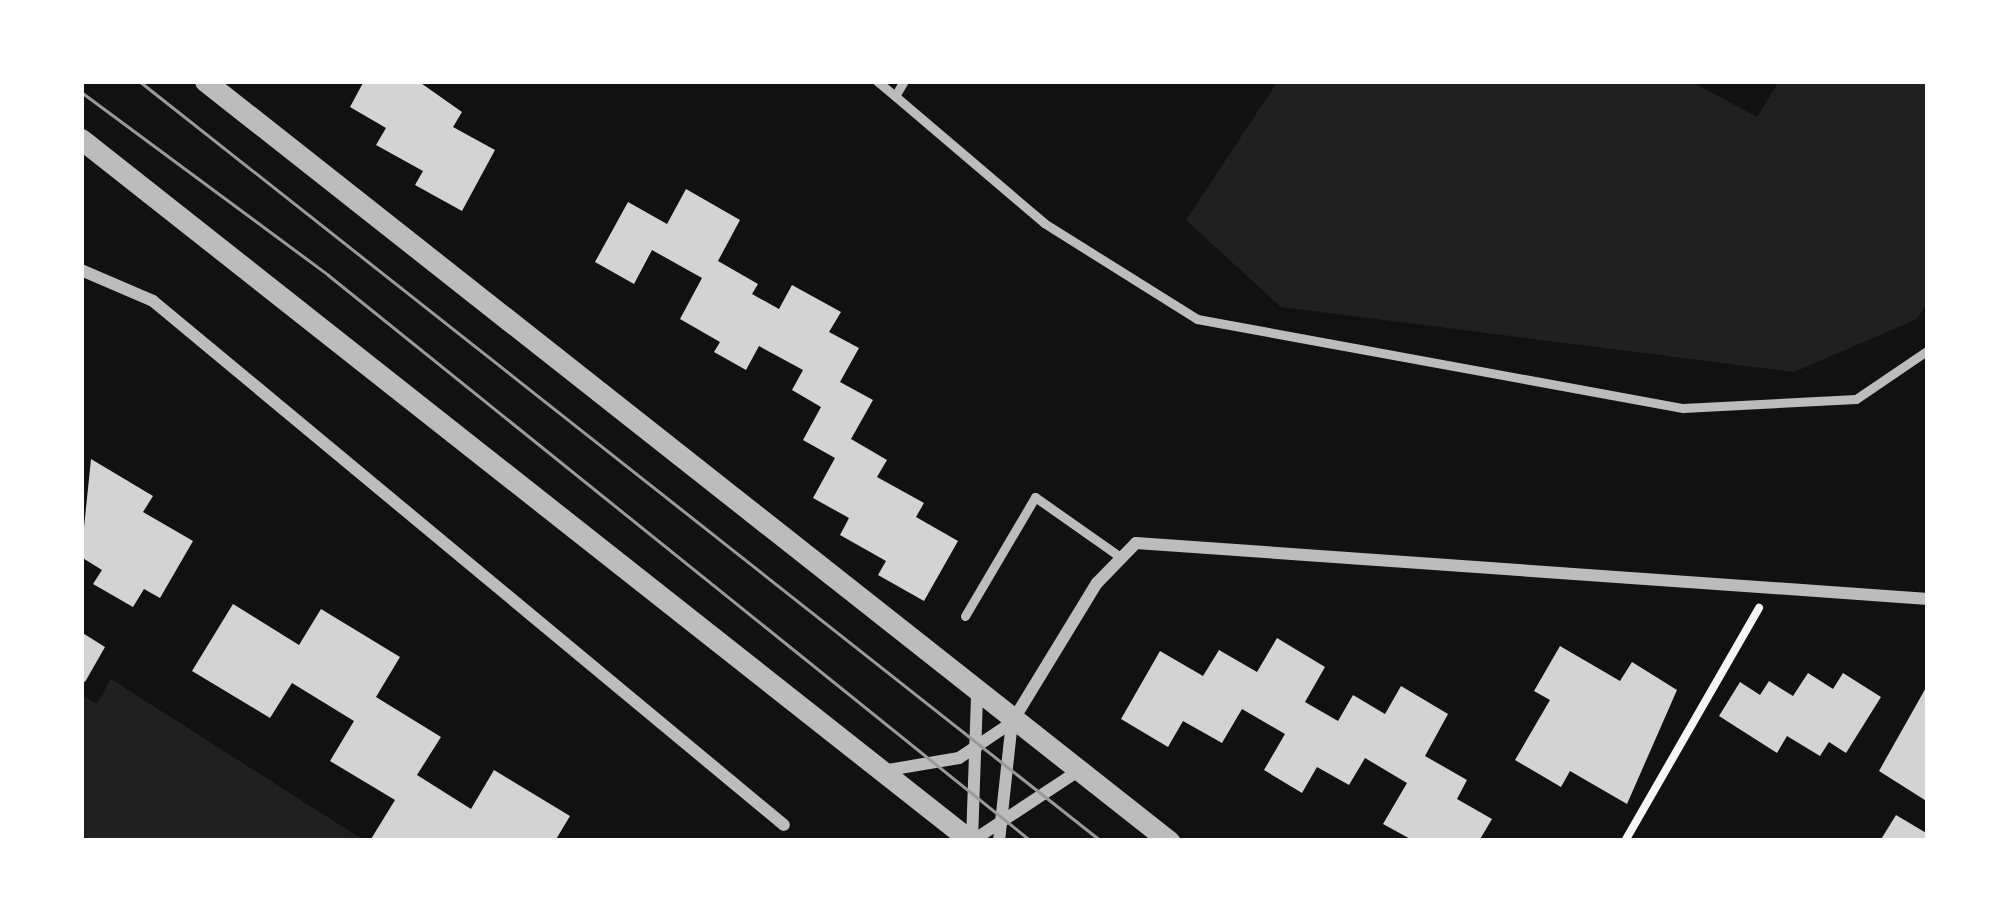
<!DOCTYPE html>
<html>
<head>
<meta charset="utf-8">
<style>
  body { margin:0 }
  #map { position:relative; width:2009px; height:922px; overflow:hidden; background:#111; font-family:Quicksand,sans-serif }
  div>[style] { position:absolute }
  .green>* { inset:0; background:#202020 }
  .building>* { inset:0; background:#d3d3d3 }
  .path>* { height:8px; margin:-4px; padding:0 4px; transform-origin:4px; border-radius:4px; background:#f5f5f5 }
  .service>* { height:9px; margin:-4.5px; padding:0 4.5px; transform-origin:4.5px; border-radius:4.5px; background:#bcbcbc }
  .minor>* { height:12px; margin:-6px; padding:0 6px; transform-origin:6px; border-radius:6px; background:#bcbcbc }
  .tertiary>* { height:21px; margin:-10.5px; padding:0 10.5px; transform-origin:10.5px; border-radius:10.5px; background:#bcbcbc }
  .tram>* { height:3px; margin:-1.5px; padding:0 1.5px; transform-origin:1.5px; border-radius:1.5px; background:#9a9a9a }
  span { translate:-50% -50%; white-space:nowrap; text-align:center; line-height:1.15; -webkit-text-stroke:12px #fff; paint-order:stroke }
  .frame { position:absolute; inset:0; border:84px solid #fff; pointer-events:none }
</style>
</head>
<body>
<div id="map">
  <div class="green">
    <div style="clip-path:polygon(1278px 81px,1690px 81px,1757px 117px,1779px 81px,1928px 81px,1928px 301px,1917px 319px,1794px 372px,1281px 307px,1186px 220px)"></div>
    <div style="clip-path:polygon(111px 679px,365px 841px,81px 841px,81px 695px,97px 704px)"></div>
  </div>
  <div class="building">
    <div style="clip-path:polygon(364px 81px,418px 81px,462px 112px,453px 127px,495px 150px,462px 211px,415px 185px,423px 171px,376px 145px,386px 128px,350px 107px)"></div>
    <div style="clip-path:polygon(686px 189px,740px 220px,718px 261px,758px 284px,752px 294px,779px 309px,792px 285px,841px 312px,829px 332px,859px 348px,840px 382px,873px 400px,851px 439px,887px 460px,877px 477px,924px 503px,916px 517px,958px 541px,924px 601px,878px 575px,886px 561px,840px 535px,849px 518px,813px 498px,835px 458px,803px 440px,821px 407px,792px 390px,803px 370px,759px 346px,746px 370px,714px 352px,720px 342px,680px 319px,702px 278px,652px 250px,634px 284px,595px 262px,628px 202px,667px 224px)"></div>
    <div style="clip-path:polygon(91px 459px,153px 496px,143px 512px,193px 541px,160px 598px,144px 589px,133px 607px,93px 584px,102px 570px,81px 557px)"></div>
    <div style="clip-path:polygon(233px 604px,299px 645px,321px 609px,400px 657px,376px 697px,441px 737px,417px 775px,471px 809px,494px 770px,570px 816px,555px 841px,371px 839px,395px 800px,330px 761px,354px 721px,292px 683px,270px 718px,192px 671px)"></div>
    <div style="clip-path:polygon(81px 632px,105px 647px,85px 682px,81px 679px)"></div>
    <div style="clip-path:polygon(1277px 638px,1325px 667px,1305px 702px,1338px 721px,1353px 695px,1385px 714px,1401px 686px,1448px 714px,1425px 756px,1467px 780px,1457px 799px,1492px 819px,1479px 841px,1414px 841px,1383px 824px,1407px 783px,1365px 758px,1349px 785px,1317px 767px,1302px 793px,1264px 770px,1285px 734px,1242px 709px,1222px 743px,1183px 721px,1168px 747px,1121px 719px,1160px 651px,1203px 676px,1219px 650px,1257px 672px)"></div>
    <div style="clip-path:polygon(1560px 646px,1620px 681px,1632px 662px,1677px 690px,1627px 804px,1570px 771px,1561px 787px,1515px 760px,1550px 700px,1534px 691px)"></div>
    <div style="clip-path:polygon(1808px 673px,1833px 689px,1843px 673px,1881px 697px,1846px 753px,1829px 742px,1820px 756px,1787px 736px,1777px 753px,1719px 716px,1740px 682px,1760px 695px,1769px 681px,1793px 696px)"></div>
    <div style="clip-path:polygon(1928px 684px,1928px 802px,1879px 771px)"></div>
    <div style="clip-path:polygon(1896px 815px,1928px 834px,1928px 841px,1880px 841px)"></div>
  </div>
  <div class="path">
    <div style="left:1625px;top:841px;width:269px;rotate:-60.1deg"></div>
  </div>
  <div class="service">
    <div style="left:877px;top:81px;width:23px;rotate:40deg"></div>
    <div style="left:904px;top:81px;width:17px;rotate:121deg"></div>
    <div style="left:895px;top:96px;width:196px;rotate:40.4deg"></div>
    <div style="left:1044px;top:223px;width:181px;rotate:32.1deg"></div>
    <div style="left:1197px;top:319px;width:494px;rotate:10.4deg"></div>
    <div style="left:1683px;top:408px;width:173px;rotate:-3deg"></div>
    <div style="left:1856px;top:399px;width:87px;rotate:-34.2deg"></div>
    <div style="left:965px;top:616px;width:138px;rotate:-59.5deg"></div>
    <div style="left:1035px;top:497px;width:103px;rotate:35.1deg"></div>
  </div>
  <div class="minor">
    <div style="left:81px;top:270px;width:78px;rotate:23.3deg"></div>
    <div style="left:153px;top:301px;width:820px;rotate:39.71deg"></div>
    <div style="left:882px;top:771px;width:78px;rotate:-9.6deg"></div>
    <div style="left:959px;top:758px;width:63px;rotate:-33.9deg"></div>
    <div style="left:972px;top:840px;width:146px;rotate:-88deg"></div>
    <div style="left:972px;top:841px;width:123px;rotate:-33.4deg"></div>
    <div style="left:999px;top:841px;width:120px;rotate:-83.8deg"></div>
    <div style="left:1012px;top:722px;width:163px;rotate:-58.6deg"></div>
    <div style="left:1097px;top:583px;width:56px;rotate:-45.7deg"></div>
    <div style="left:1136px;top:543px;width:794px;rotate:4.04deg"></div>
  </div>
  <div class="tertiary">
    <div style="left:205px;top:81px;width:1228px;rotate:38.25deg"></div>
    <div style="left:81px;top:139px;width:1134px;rotate:38.27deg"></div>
  </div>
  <div class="tram">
    <div style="left:139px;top:81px;width:1226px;rotate:38.31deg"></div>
    <div style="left:81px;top:92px;width:307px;rotate:36.5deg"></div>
    <div style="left:328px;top:275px;width:903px;rotate:38.84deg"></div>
  </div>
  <div class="frame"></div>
</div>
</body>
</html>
